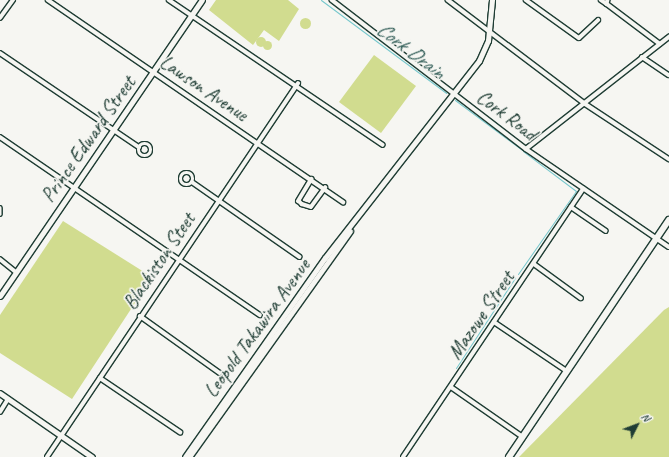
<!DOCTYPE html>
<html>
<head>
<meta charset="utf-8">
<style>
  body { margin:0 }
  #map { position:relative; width:669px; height:457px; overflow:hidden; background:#f6f6f2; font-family:Caveat,sans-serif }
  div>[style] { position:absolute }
  .green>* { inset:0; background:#d1dc8f }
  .round { border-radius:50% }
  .stream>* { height:1px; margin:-0.5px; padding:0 0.5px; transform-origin:0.5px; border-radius:0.5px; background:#77c8cd }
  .roads { filter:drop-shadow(1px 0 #1f3d34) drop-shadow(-1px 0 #1f3d34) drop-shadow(0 1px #1f3d34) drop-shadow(0 -1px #1f3d34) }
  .street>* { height:3.5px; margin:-1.75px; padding:0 1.75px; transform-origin:1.75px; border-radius:1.75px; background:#f6f6f2 }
  .street>.ring { margin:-1.75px; padding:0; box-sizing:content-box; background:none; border:3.5px solid #f6f6f2; border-radius:50% }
  .secondary>* { height:4.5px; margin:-2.25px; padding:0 2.25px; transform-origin:2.25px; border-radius:2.25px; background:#f6f6f2 }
  .highway>* { height:6px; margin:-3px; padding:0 3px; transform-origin:3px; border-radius:3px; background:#f6f6f2 }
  span { translate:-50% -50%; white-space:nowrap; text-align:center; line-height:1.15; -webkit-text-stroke:3.5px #f6f6f2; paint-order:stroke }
  .street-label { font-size:20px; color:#1f3d34 }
  .water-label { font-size:21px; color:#35605a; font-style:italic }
  .north { position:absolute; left:617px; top:405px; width:40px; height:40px; -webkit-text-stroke:3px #f6f6f2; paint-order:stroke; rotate:48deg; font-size:11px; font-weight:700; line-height:16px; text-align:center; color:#1f3d34 }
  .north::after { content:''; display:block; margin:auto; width:14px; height:18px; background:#1f3d34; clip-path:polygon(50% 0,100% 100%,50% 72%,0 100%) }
</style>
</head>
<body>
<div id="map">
  <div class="green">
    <div style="clip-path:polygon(216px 0,288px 0,299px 9px,279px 41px,264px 30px,253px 45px,209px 10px)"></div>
    <div class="round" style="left:299.5px;top:17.5px;width:11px;height:11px"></div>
    <div class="round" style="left:256px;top:37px;width:10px;height:10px"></div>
    <div class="round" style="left:262.5px;top:40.5px;width:9px;height:9px"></div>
    <div style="clip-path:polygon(374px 55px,416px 86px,381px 133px,339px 102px)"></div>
    <div style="clip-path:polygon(63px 221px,152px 277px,72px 399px,0 353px,0 315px)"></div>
    <div style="clip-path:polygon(669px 307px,669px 457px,519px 457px,664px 310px)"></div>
  </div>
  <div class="stream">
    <div style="left:321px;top:0;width:156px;rotate:36.6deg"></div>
    <div style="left:455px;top:100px;width:84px;rotate:36.7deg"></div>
    <div style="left:518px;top:274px;width:101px;rotate:-55.1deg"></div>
    <div style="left:576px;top:191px;width:66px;rotate:-143deg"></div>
    <div style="left:456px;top:368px;width:108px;rotate:-56.8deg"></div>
  </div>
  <div class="roads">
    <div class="street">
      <div style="left:48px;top:0;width:358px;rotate:34.4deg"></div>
      <div style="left:169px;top:0;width:258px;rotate:34.1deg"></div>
      <div style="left:332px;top:0;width:245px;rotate:37.5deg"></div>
      <div style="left:526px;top:149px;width:173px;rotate:34.4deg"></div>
      <div style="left:448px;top:0;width:171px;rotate:37.1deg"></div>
      <div style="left:584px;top:103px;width:102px;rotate:33.4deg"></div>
      <div style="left:526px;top:0;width:65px;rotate:35.6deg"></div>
      <div style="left:579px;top:38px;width:26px;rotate:-43deg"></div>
      <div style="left:601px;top:0;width:7px;rotate:34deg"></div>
      <div style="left:608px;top:0;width:4px;rotate:104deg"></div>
      <div style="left:607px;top:4px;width:66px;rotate:37deg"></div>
      <div style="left:0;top:18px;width:22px;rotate:-54deg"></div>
      <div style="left:0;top:53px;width:168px;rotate:34.1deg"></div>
      <div style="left:642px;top:57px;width:32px;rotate:34deg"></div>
      <div style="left:0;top:137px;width:315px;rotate:34.4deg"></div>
      <div class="ring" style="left:139px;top:144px;width:8.5px;height:8.5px"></div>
      <div style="left:526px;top:149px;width:182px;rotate:-38.1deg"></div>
      <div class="ring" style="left:181px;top:173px;width:8.5px;height:8.5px"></div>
      <div style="left:312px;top:179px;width:26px;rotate:121deg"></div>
      <div style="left:299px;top:201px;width:4px;rotate:45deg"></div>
      <div style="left:302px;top:204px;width:9px;rotate:18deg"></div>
      <div style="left:311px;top:207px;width:24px;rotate:-54deg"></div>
      <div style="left:192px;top:182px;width:131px;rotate:34.8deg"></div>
      <div style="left:571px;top:207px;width:42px;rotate:34.4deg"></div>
      <div style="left:0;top:208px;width:6px;rotate:90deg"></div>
      <div style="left:0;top:259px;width:21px;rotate:39deg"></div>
      <div style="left:534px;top:264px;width:58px;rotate:35.9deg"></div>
      <div style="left:140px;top:316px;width:98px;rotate:35.5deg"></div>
      <div style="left:494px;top:322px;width:88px;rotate:33.9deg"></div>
      <div style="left:100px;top:378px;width:97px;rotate:34deg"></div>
      <div style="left:451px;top:387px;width:88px;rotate:34.8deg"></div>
      <div style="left:0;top:412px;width:15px;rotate:-58deg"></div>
      <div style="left:47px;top:457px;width:450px;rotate:-56.1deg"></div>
      <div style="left:403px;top:457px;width:323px;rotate:-56.1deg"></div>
    </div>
    <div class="secondary">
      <div style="left:0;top:296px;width:358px;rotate:-55.7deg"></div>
      <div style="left:0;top:393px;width:112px;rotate:34.8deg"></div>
      <div style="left:185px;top:457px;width:243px;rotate:-54.9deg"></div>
      <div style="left:325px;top:258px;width:250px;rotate:-52deg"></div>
      <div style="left:479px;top:61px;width:22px;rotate:-66deg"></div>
      <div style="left:488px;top:41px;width:41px;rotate:-84.4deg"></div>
      <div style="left:189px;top:457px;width:277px;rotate:-54.5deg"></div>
    </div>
    <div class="highway">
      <div style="left:509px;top:457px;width:286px;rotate:-56deg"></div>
    </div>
  </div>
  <div class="street-label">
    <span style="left:204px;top:88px;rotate:34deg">Lawson Avenue</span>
    <span style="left:507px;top:115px;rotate:37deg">Cork Road</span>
    <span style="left:88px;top:139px;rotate:-55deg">Prince Edward Street</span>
    <span style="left:159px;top:261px;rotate:-56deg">Blackiston Steet</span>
    <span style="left:481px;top:315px;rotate:-56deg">Mazowe Street</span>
    <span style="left:257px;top:328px;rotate:-54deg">Leopold Takawira Avenue</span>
  </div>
  <div class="water-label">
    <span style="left:411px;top:50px;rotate:37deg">Cork Drain</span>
  </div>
  <div class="north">N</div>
</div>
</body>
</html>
